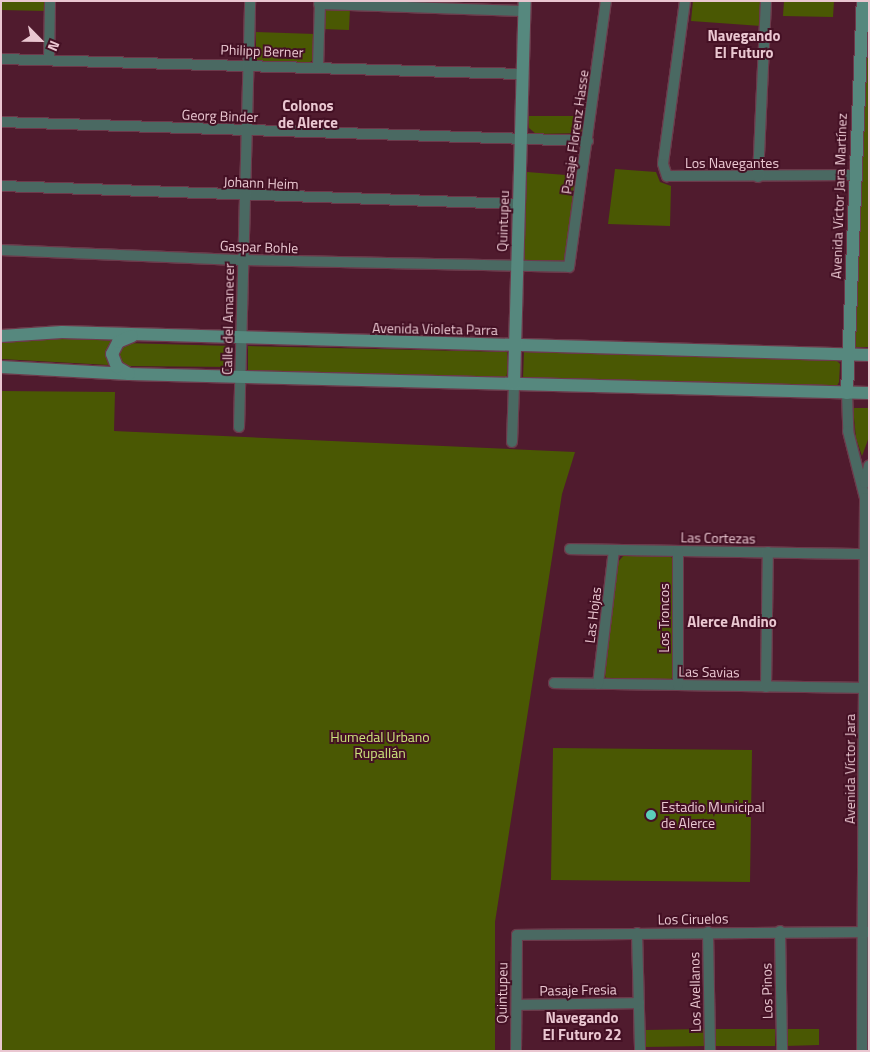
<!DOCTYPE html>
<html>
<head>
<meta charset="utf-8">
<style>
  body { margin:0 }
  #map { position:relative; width:870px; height:1052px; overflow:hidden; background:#501b2e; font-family:"Titillium Web",sans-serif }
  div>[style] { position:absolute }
  .green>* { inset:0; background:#4a5803 }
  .roads { filter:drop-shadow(1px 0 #6c3a4b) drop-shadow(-1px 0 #6c3a4b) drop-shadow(0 1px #6c3a4b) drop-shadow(0 -1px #6c3a4b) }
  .street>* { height:10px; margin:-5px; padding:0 5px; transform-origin:5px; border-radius:5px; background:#4a6962 }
  .secondary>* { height:12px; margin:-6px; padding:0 6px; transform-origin:6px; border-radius:6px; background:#56887e }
  .dots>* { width:14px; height:14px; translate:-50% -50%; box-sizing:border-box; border:2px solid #441024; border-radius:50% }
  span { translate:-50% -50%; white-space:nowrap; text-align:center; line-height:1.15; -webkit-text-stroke:4px #441024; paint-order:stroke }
  .street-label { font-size:14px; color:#eac7d1 }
  .park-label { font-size:14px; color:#cce47b }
  .poi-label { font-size:14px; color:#eac7d1 }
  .left { translate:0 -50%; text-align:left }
  .neighbourhood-label { font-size:15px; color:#eac7d1; font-weight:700 }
  .frame { position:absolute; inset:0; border:2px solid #eac7d1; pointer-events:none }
  .north { position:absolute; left:15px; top:15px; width:50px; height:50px; -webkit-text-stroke:4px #441024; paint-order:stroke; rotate:113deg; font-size:14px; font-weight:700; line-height:20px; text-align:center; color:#eac7d1 }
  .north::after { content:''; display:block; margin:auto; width:18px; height:22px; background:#eac7d1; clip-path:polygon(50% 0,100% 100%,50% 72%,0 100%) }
</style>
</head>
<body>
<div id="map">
  <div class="green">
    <div style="clip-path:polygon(1px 1px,46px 1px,46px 11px,1px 10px)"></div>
    <div style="clip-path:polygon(693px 1px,762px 1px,761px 26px,691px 21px)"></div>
    <div style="clip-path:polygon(784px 1px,834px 1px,833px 17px,783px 16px)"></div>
    <div style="clip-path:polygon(328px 7px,350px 8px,349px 30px,321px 29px,322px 13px)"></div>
    <div style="clip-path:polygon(869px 17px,869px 347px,854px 347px)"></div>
    <div style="clip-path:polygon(256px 32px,315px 34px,314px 59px,309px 63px,260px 62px,256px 59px)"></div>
    <div style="clip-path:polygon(528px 116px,586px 116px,584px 133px,536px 134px,529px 128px)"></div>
    <div style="clip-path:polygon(615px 169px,656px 172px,660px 182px,671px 186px,670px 226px,608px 224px)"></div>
    <div style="clip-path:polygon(527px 172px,579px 176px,566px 264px,524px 264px)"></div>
    <div style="clip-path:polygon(67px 337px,111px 341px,106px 352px,109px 365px,1px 359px,1px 341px)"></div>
    <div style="clip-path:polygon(124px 343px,231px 346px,233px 367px,123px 366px,117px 352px)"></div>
    <div style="clip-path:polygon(248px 346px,507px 352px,508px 367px,506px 378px,248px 371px)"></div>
    <div style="clip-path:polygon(524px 352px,836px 360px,840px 364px,839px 382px,837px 386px,523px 378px)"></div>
    <div style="clip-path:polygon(1px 391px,115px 392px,114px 431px,575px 452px,562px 494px,495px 922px,495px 1051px,1px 1051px)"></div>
    <div style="clip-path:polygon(853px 408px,869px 408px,869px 437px,862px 456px,856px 438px)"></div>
    <div style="clip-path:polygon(624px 555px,670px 556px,674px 560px,674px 676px,669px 681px,608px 680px,604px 675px,618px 562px)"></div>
    <div style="clip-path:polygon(553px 748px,752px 750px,750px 882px,551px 880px)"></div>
    <div style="clip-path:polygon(704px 1029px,704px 1046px,644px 1047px,644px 1030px)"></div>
    <div style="clip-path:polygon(715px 1029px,775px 1029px,775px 1046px,715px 1046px)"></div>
    <div style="clip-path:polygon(786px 1029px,819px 1029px,819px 1045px,786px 1046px)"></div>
  </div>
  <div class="roads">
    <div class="street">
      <div style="left:685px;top:1px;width:164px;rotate:97.7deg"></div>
      <div style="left:663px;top:164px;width:13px;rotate:72deg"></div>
      <div style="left:667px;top:176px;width:187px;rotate:-0.3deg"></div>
      <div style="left:319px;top:4px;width:205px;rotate:2deg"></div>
      <div style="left:1px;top:59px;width:522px;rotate:1.65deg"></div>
      <div style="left:49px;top:60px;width:59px;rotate:-89deg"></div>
      <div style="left:318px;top:66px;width:65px;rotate:-88.2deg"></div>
      <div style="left:1px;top:122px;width:587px;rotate:1.85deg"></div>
      <div style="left:758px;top:177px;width:176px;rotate:-87.4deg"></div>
      <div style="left:1px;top:186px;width:518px;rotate:1.99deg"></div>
      <div style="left:1px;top:250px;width:243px;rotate:2.4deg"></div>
      <div style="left:244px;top:260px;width:325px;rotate:1.2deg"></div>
      <div style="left:569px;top:267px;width:269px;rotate:-82.1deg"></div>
      <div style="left:847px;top:393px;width:38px;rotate:88deg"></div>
      <div style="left:848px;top:431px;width:69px;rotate:75.8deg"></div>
      <div style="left:865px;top:498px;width:553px;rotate:90.31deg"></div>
      <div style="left:239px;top:427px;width:426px;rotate:-88.5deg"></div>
      <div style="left:512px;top:442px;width:58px;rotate:-88deg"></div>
      <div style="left:865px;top:483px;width:18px;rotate:-77deg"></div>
      <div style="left:570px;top:549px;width:295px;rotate:1deg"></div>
      <div style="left:554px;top:683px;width:310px;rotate:0.9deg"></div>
      <div style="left:598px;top:684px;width:135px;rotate:-83.2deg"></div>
      <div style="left:678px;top:685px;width:134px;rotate:-90deg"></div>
      <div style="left:766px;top:687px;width:135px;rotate:-89.2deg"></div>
      <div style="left:780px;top:931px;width:120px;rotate:89deg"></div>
      <div style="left:708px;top:932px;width:119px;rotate:89deg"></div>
      <div style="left:637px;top:933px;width:118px;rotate:88.5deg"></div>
      <div style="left:517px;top:1005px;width:122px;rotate:-0.9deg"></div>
      <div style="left:516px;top:1051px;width:116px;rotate:-89.5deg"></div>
      <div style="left:517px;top:935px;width:351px;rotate:-0.5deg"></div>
    </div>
    <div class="secondary">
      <div style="left:1px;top:336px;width:61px;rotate:-3.8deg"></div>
      <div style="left:62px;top:332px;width:807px;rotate:1.63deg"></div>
      <div style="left:1px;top:367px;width:128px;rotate:3.1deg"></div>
      <div style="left:129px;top:374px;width:740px;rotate:1.47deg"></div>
      <div style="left:129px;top:374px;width:14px;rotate:-150deg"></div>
      <div style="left:117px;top:367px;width:14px;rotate:-111deg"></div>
      <div style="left:112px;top:354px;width:13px;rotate:-63deg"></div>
      <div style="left:118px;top:342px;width:15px;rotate:-23deg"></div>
      <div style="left:514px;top:384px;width:383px;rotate:-88.4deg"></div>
      <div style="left:847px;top:393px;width:392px;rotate:-87.7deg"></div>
    </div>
  </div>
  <div class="dots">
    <div style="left:651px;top:815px;background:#5cceba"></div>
  </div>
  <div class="street-label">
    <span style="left:262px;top:51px;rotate:2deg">Philipp Berner</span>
    <span style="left:220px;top:116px;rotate:2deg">Georg Binder</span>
    <span style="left:575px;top:132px;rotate:-82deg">Pasaje Florenz Hasse</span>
    <span style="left:732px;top:163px">Los Navegantes</span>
    <span style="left:261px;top:183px;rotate:2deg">Johann Heim</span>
    <span style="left:839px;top:196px;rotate:-88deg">Avenida Víctor Jara Martínez</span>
    <span style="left:503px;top:221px;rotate:-88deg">Quintupeu</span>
    <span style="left:259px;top:247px;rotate:2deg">Gaspar Bohle</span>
    <span style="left:228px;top:319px;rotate:-89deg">Calle del Amanecer</span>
    <span style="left:435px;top:329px;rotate:1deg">Avenida Violeta Parra</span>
    <span style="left:718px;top:538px;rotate:1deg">Las Cortezas</span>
    <span style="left:593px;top:615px;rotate:-83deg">Las Hojas</span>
    <span style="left:664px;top:618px;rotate:-90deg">Los Troncos</span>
    <span style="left:709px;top:672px;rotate:1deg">Las Savias</span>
    <span style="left:850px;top:769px;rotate:-90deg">Avenida Víctor Jara</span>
    <span style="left:693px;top:919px;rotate:-1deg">Los Ciruelos</span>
    <span style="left:578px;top:990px;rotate:-1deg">Pasaje Fresia</span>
    <span style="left:767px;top:991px;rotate:-91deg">Los Pinos</span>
    <span style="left:695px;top:992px;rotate:-91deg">Los Avellanos</span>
    <span style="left:502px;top:993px;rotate:-89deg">Quintupeu</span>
  </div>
  <div class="park-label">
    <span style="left:380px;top:745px">Humedal Urbano<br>Rupallán</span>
  </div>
  <div class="poi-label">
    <span class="left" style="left:661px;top:815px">Estadio Municipal<br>de Alerce</span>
  </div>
  <div class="neighbourhood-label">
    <span style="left:744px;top:44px">Navegando<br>El Futuro</span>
    <span style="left:308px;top:114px">Colonos<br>de Alerce</span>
    <span style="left:732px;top:622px">Alerce Andino</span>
    <span style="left:582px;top:1026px">Navegando<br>El Futuro 22</span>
  </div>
  <div class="frame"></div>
  <div class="north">N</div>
</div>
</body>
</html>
